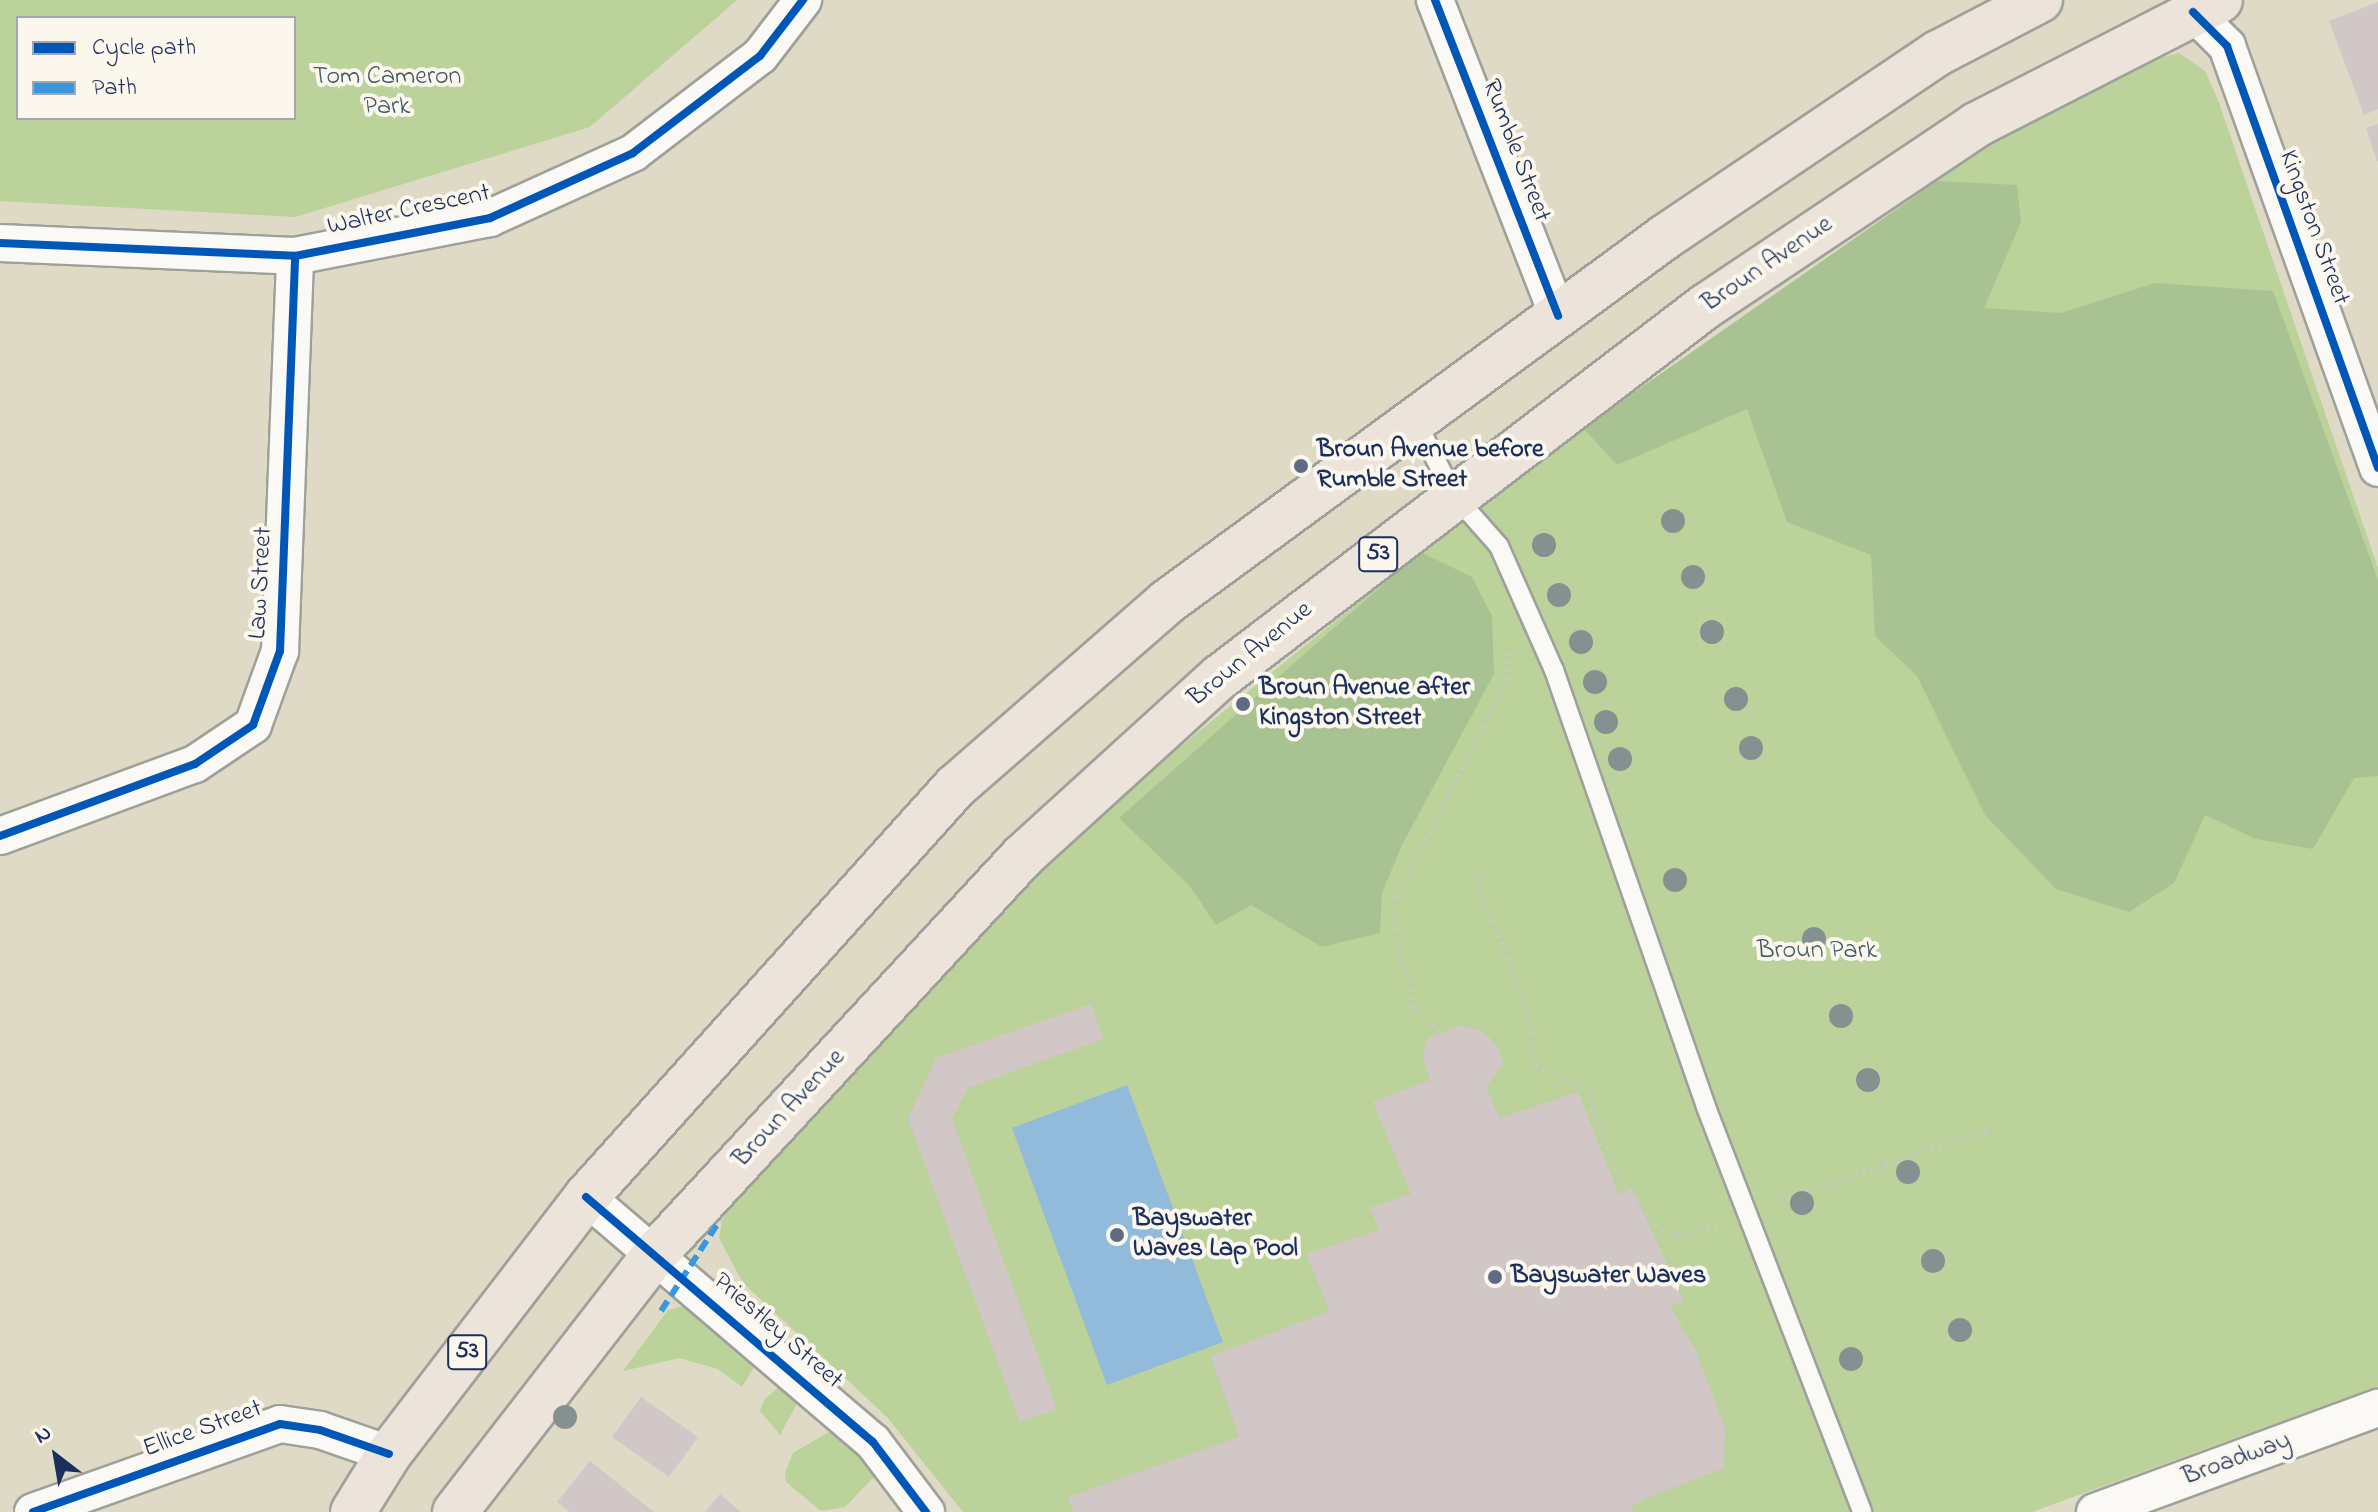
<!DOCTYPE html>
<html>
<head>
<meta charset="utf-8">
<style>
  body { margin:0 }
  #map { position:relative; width:2378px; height:1512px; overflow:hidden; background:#dedac6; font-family:"Indie Flower",sans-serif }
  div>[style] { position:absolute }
  .green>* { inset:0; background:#bbd29b }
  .forest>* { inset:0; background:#a9c292 }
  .water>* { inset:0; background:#92bada }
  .building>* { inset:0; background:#d2c7c7 }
  .path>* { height:5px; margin-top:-2.5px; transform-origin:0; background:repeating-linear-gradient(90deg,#c9c9c8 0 2px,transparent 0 8px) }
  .roads { filter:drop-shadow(2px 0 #9fa09a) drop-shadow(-2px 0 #9fa09a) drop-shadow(0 2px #9fa09a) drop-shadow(0 -2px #9fa09a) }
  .service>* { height:18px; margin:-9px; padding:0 9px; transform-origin:9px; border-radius:9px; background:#faf9f6 }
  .minor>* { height:36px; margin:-18px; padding:0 18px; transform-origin:18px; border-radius:18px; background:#faf9f6 }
  .primary>* { height:44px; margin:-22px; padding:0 22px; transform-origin:22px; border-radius:22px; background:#ece4db }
  .quiet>* { height:6px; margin-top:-3px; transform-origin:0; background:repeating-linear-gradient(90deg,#3a97de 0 12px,transparent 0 18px) }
  .cycleway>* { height:8px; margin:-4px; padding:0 4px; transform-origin:4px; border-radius:4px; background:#0057b8 }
  .trees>* { width:24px; height:24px; margin:-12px; border-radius:50%; background:#859190 }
  .dots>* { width:22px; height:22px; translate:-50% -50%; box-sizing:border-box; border:4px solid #fbf7ec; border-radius:50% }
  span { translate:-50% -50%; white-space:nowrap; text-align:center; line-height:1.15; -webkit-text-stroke:8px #fbf7ec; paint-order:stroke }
  .shield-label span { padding:2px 6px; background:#fbf7ec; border:2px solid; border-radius:6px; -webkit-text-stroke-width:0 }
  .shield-label { font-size:24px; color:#1b2f5e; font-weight:700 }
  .park-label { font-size:26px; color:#3c5664 }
  .street-label { font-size:26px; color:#1b2f5e }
  .poi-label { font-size:26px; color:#1b2f5e; font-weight:700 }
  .left { translate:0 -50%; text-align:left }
  .legend { position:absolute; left:16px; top:16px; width:280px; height:104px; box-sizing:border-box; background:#fbf7ec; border:2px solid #a1a7b3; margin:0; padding:10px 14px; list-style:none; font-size:24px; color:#1b2f5e }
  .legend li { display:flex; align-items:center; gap:16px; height:40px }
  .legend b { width:40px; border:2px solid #a1a7b3 }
  .north { position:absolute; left:16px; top:1416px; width:80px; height:80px; -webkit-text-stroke:6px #fbf7ec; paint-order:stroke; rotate:329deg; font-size:22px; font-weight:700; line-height:32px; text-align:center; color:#1b2f5e }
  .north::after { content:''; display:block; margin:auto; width:28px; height:36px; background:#1b2f5e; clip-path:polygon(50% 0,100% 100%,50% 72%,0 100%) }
</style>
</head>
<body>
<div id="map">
  <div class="green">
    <div style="clip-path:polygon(evenodd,0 0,737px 0,590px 127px,295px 217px,0 201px,0 0,18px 18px,294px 18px,294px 118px,18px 118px,18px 18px)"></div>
    <div style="clip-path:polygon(2179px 53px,2205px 71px,2218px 100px,2378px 568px,2378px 1386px,2032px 1512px,963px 1512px,887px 1417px,743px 1283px,719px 1238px,728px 1190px,1066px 839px,1511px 479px,2015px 126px,2137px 64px)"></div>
    <div style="clip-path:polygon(690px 1304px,762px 1354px,742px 1387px,718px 1369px,679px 1358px,623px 1371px,668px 1310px)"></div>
    <div style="clip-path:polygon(784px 1382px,801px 1396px,780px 1435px,760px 1411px,764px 1400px)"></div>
    <div style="clip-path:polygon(834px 1429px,875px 1476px,845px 1507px,821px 1511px,786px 1482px,785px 1473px,793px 1453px)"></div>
  </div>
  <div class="forest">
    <div style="clip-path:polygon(1937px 181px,2017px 185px,2021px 222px,1984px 308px,2061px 313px,2155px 283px,2273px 291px,2378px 580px,2378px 776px,2354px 778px,2313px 849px,2256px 839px,2205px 815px,2174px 883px,2129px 912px,2056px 889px,1985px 815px,1917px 676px,1875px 636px,1871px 555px,1787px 522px,1747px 409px,1617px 465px,1583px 428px)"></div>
    <div style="clip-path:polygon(1420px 552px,1472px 577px,1492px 616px,1494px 674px,1402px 845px,1382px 893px,1380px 933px,1322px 947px,1251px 905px,1216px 925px,1189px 885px,1119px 818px)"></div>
  </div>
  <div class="water">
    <div style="clip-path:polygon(1127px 1085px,1223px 1342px,1107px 1385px,1012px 1128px)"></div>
  </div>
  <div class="building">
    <div style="clip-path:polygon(2378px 2px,2378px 109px,2364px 115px,2329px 21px)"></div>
    <div style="clip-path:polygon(2378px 124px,2378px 161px,2377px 161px,2366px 128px)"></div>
    <div style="clip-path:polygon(1091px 1004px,1103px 1039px,968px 1088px,952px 1119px,1057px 1409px,1020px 1422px,908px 1119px,936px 1058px)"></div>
    <div style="clip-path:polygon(1461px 1025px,1484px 1032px,1498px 1046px,1503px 1063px,1486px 1088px,1500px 1118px,1578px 1092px,1619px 1195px,1632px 1188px,1684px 1301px,1670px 1306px,1695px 1349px,1725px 1428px,1724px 1468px,1647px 1498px,1631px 1506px,1633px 1512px,1073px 1512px,1068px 1497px,1239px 1437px,1211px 1356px,1330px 1311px,1306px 1254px,1380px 1230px,1369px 1208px,1411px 1194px,1373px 1102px,1430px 1080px,1423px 1057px,1427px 1039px)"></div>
    <div style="clip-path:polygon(641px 1397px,698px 1437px,669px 1477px,612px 1437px)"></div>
    <div style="clip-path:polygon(590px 1461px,654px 1512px,570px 1512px,557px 1502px)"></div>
    <div style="clip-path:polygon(720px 1494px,741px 1512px,705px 1512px)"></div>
  </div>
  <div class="path">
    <div style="left:1476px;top:875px;width:160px;rotate:69.1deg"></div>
    <div style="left:1533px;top:1024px;width:42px;rotate:85.9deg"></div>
    <div style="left:1536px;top:1066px;width:63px;rotate:24.5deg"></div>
    <div style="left:1593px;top:1092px;width:17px;rotate:93deg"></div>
    <div style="left:1592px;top:1109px;width:77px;rotate:67.8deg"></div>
    <div style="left:1621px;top:1180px;width:64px;rotate:51.3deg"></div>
    <div style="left:1661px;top:1230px;width:25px;rotate:14deg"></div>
    <div style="left:1685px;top:1236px;width:39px;rotate:-19deg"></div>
    <div style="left:1438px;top:1032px;width:35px;rotate:-134deg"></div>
    <div style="left:1414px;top:1007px;width:71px;rotate:-103.8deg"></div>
    <div style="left:1397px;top:938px;width:41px;rotate:-91.4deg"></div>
    <div style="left:1396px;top:897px;width:237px;rotate:-62.6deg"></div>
    <div style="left:1505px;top:687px;width:40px;rotate:-81.5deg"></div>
    <div style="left:1772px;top:1203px;width:233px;rotate:-18.7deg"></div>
  </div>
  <div class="roads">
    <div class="service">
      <div style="left:1415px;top:420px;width:85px;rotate:62.5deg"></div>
      <div style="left:1454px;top:495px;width:68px;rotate:48.6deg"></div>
      <div style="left:1499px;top:546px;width:136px;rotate:66.1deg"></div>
      <div style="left:1554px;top:670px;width:463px;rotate:70.8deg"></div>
      <div style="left:1706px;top:1107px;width:434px;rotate:68.9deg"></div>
    </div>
    <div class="minor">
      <div style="left:1435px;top:0;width:339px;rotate:68.7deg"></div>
      <div style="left:2193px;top:12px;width:48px;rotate:45deg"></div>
      <div style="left:2227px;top:46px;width:448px;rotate:70.3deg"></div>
      <div style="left:0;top:243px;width:295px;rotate:2.5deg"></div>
      <div style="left:295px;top:256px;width:199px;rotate:-11deg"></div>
      <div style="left:490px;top:218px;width:157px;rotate:-24.4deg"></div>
      <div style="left:633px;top:153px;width:160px;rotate:-37.4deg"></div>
      <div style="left:760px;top:56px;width:71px;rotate:-52.5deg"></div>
      <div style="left:0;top:836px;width:208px;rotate:-20.3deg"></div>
      <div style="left:195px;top:764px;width:70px;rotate:-33.9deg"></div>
      <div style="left:253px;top:725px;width:79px;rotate:-70deg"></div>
      <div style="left:280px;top:651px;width:395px;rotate:-87.8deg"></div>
      <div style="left:586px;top:1197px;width:377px;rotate:40.5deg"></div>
      <div style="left:873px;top:1442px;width:88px;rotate:52.9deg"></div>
      <div style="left:33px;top:1512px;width:262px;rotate:-19.6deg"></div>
      <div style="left:280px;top:1424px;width:40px;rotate:8.5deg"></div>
      <div style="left:320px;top:1430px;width:73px;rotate:19.2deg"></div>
      <div style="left:2095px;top:1512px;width:302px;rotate:-20.2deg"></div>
    </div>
    <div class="primary">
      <div style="left:353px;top:1512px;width:68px;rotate:-58.2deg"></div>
      <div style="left:389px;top:1454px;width:324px;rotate:-52.5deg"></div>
      <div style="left:586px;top:1197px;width:552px;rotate:-48.01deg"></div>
      <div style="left:955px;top:787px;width:281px;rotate:-41.1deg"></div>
      <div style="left:1167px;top:602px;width:617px;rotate:-36.24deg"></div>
      <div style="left:1665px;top:237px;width:329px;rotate:-34deg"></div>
      <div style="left:1938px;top:53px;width:115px;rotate:-27.5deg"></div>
      <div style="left:455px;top:1512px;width:325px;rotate:-52.2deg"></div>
      <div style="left:654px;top:1255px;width:542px;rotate:-47.24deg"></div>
      <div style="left:1022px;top:857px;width:268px;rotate:-42.3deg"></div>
      <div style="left:1220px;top:677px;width:611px;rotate:-37.36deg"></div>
      <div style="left:1706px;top:306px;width:325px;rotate:-33.8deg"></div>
      <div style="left:1976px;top:125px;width:274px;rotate:-27.1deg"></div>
    </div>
  </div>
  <div class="quiet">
    <div style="left:661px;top:1311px;width:108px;rotate:-57deg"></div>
  </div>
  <div class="cycleway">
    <div style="left:1435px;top:0;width:339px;rotate:68.7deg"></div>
    <div style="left:2193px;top:12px;width:48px;rotate:45deg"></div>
    <div style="left:2227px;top:46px;width:448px;rotate:70.3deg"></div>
    <div style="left:0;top:243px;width:295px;rotate:2.5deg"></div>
    <div style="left:295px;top:256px;width:199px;rotate:-11deg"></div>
    <div style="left:490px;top:218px;width:157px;rotate:-24.4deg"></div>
    <div style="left:633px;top:153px;width:160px;rotate:-37.4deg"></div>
    <div style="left:760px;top:56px;width:71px;rotate:-52.5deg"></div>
    <div style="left:0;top:836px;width:208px;rotate:-20.3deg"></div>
    <div style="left:195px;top:764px;width:70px;rotate:-33.9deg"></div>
    <div style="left:253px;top:725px;width:79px;rotate:-70deg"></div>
    <div style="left:280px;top:651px;width:395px;rotate:-87.8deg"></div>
    <div style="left:586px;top:1197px;width:377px;rotate:40.5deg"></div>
    <div style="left:873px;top:1442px;width:88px;rotate:52.9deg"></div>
    <div style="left:33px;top:1512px;width:262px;rotate:-19.6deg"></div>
    <div style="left:280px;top:1424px;width:40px;rotate:8.5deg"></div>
    <div style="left:320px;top:1430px;width:73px;rotate:19.2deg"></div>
  </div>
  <div class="trees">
    <div style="left:1673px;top:521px"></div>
    <div style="left:1544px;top:545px"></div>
    <div style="left:1693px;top:577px"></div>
    <div style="left:1559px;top:595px"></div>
    <div style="left:1712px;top:632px"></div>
    <div style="left:1581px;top:642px"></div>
    <div style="left:1595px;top:682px"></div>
    <div style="left:1736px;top:699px"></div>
    <div style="left:1606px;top:722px"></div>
    <div style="left:1751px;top:748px"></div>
    <div style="left:1620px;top:759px"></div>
    <div style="left:1675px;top:880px"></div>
    <div style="left:1814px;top:939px"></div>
    <div style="left:1841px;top:1016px"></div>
    <div style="left:1868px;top:1080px"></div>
    <div style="left:1908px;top:1172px"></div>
    <div style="left:1802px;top:1203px"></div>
    <div style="left:1933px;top:1261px"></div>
    <div style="left:1960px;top:1330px"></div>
    <div style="left:1851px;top:1359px"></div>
    <div style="left:565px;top:1417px"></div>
  </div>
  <div class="dots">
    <div style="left:1301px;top:466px;background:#5f6b82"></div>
    <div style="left:1243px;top:704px;background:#5f6b82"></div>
    <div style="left:1117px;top:1235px;background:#5f6b82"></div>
    <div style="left:1495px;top:1277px;background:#5f6b82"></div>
  </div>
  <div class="shield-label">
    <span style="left:1378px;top:554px">53</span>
    <span style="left:467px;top:1352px">53</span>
  </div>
  <div class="park-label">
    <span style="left:387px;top:93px">Tom Cameron<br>Park</span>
    <span style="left:1817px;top:952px">Broun Park</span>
  </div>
  <div class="street-label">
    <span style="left:1515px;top:151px;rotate:69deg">Rumble Street</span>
    <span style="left:409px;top:211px;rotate:-12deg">Walter Crescent</span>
    <span style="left:2313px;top:228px;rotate:70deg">Kingston Street</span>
    <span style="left:1768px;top:265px;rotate:-34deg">Broun Avenue</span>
    <span style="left:262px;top:583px;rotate:-87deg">Law Street</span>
    <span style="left:1251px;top:655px;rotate:-39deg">Broun Avenue</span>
    <span style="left:790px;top:1109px;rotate:-47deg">Broun Avenue</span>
    <span style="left:777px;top:1332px;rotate:41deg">Priestley Street</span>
    <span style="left:203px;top:1430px;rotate:-20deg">Ellice Street</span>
    <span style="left:2237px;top:1460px;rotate:-20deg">Broadway</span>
  </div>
  <div class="poi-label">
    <span class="left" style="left:1317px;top:466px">Broun Avenue before<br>Rumble Street</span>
    <span class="left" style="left:1259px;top:704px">Broun Avenue after<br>Kingston Street</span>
    <span class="left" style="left:1133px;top:1235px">Bayswater<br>Waves Lap Pool</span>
    <span class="left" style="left:1511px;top:1277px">Bayswater Waves</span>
  </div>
  <ul class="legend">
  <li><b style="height:10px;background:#0057b8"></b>Cycle path</li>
  <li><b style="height:10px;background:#3a97de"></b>Path</li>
  </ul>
  <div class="north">N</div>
</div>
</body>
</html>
